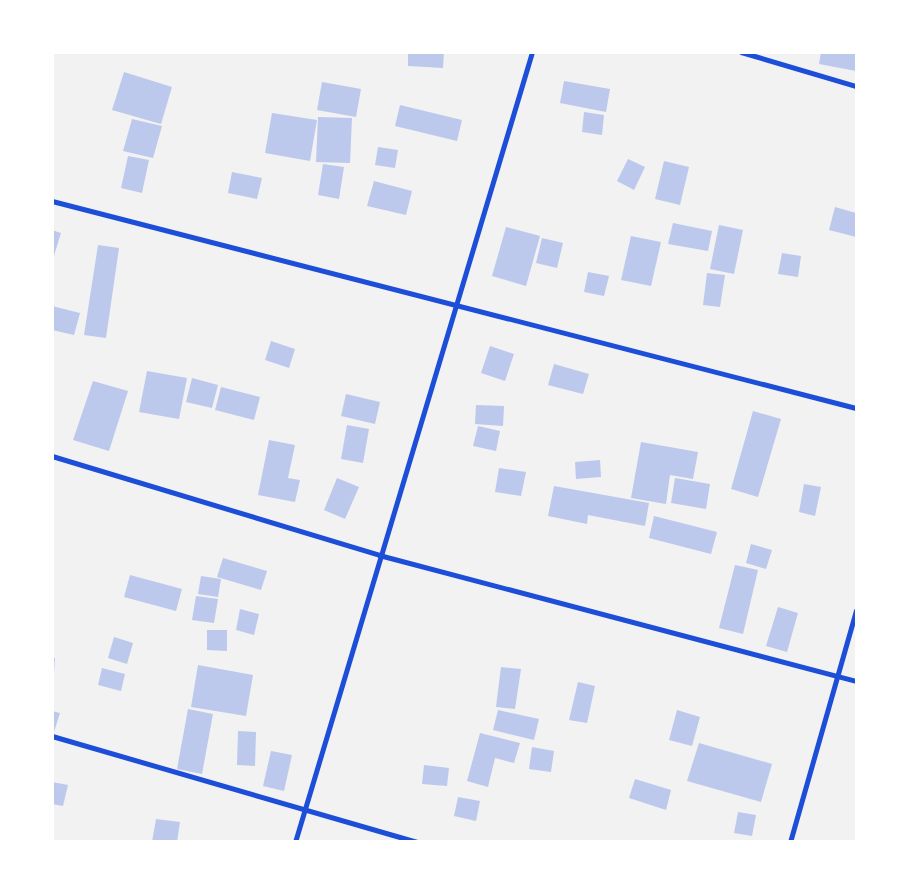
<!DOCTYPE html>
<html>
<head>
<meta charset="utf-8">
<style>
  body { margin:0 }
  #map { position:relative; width:909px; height:894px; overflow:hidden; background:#f2f2f2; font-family:"Roboto Condensed",sans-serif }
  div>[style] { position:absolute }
  .building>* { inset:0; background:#bdc9ec }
  .minor>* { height:5px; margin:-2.5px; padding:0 2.5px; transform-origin:2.5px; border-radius:2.5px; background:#1d4ed8 }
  span { translate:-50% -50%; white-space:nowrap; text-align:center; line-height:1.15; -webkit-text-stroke:4px #fff; paint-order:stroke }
  .frame { position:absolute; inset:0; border:54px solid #fff; pointer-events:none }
</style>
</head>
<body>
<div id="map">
  <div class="building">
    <div style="clip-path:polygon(408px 52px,444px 52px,443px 68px,408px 66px)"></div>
    <div style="clip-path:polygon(821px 52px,856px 52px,856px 71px,819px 64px)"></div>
    <div style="clip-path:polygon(124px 72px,172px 87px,161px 124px,112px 110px)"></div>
    <div style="clip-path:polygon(564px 81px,610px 89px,606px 112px,560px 103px)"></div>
    <div style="clip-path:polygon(322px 82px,361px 89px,356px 117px,317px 110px)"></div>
    <div style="clip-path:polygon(400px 105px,462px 120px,457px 141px,395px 126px)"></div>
    <div style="clip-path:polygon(584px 112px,604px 115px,602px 135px,582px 132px)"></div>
    <div style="clip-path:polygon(272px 113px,317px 120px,310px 161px,265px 153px)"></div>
    <div style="clip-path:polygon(318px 117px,352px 118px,350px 163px,316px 162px)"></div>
    <div style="clip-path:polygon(132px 119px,162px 126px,153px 158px,123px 151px)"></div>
    <div style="clip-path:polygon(378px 147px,398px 150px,395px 168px,375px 165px)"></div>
    <div style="clip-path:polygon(128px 156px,149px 160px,142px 193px,121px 188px)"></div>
    <div style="clip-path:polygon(628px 159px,645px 167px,634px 190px,617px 181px)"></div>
    <div style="clip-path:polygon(664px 161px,689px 167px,680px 205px,655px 199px)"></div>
    <div style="clip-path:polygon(323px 164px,344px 167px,339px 199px,318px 195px)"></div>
    <div style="clip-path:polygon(232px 172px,262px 178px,257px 199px,228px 193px)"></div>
    <div style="clip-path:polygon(374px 181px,412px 191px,406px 215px,367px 206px)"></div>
    <div style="clip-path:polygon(835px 207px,856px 213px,856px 237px,829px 230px)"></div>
    <div style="clip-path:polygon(673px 223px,712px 231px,708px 251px,668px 244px)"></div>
    <div style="clip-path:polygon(719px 225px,743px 230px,734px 274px,710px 269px)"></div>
    <div style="clip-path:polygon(506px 227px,540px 236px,526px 286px,492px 276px)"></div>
    <div style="clip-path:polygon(52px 230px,61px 233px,53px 259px,52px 259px)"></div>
    <div style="clip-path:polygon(631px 236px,661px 242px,651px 286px,621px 280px)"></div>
    <div style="clip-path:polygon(542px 238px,563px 243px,557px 268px,536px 263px)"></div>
    <div style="clip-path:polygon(98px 245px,119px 248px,106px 338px,84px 335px)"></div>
    <div style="clip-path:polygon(782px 253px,801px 256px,798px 277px,778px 274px)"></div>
    <div style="clip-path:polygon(588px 272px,609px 276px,604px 296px,584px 292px)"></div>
    <div style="clip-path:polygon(707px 273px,725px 275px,720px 307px,703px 305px)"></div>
    <div style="clip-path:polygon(52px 306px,80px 313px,74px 335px,52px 330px)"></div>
    <div style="clip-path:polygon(271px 341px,295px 349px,289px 368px,265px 360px)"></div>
    <div style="clip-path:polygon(490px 346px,514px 354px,505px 381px,481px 373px)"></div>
    <div style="clip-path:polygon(554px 364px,589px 374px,583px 394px,548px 385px)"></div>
    <div style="clip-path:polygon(147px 371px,187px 378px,179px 419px,139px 412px)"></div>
    <div style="clip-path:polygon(192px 378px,218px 385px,212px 408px,186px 402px)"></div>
    <div style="clip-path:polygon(93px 381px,128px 391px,109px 451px,73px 440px)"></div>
    <div style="clip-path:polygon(221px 387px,260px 397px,254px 420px,215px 410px)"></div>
    <div style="clip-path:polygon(346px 394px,380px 402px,375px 424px,341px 416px)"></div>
    <div style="clip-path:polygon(476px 405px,504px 406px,503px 426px,475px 424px)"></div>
    <div style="clip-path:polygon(753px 411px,781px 419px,758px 497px,731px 489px)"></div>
    <div style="clip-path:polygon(347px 425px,369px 429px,363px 463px,341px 459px)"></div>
    <div style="clip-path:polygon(478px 426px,500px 431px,496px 451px,473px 446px)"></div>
    <div style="clip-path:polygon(269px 440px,295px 445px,288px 478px,300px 480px,295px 502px,258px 495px)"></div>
    <div style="clip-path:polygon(641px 442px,698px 452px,693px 479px,670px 475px,666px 504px,631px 498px)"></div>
    <div style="clip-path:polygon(600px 460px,601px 477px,576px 479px,575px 462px)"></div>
    <div style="clip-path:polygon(499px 468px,526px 472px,521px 496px,495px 492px)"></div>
    <div style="clip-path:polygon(337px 478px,359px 487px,345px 519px,324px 510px)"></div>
    <div style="clip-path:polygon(675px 478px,710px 484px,706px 509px,671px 503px)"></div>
    <div style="clip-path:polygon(804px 484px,821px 487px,815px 516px,799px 512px)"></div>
    <div style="clip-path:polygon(554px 486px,649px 503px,645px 526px,588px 515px,587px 524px,548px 516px)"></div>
    <div style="clip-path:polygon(654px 516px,717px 532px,711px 554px,649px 538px)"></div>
    <div style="clip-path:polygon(751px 544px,772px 550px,766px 569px,746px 563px)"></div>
    <div style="clip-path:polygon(223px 558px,267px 571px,261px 590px,217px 577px)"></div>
    <div style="clip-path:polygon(735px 565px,758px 570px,743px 634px,719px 628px)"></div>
    <div style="clip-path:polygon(130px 575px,182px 589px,176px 611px,124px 597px)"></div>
    <div style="clip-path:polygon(201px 576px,221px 579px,218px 597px,198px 594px)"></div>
    <div style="clip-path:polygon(196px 596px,218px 599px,214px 623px,192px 620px)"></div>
    <div style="clip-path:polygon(778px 607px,798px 613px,787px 652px,766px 646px)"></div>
    <div style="clip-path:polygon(240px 609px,259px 614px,254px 635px,236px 630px)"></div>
    <div style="clip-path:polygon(207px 630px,227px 630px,227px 651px,207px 650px)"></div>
    <div style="clip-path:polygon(114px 637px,133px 643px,127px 664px,108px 658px)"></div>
    <div style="clip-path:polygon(52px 658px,55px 658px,54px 672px,52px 672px)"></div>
    <div style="clip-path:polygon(198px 665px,253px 675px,246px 716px,191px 707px)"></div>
    <div style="clip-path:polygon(501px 667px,521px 669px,515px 709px,496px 707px)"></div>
    <div style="clip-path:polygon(102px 668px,125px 674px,121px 691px,98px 685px)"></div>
    <div style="clip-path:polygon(578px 682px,595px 686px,587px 723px,569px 720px)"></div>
    <div style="clip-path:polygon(188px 709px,213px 714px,202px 774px,177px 769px)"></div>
    <div style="clip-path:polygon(498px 710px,539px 719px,534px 740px,493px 730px)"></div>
    <div style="clip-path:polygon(677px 710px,700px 717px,692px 746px,669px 740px)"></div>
    <div style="clip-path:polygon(52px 711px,60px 713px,53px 735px,52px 735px)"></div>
    <div style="clip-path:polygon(238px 731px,256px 732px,255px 766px,237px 765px)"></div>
    <div style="clip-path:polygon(480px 733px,520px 743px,514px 763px,495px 758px,488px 787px,467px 781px)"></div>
    <div style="clip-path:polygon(699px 743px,772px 764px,761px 802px,687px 781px)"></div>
    <div style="clip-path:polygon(532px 747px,554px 751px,551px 772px,529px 769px)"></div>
    <div style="clip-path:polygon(271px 751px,292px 755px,284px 791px,263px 786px)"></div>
    <div style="clip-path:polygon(424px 765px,449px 768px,447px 786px,422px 784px)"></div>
    <div style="clip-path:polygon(635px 779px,671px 790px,666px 810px,629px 798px)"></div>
    <div style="clip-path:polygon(52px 782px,68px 785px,63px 806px,52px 804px)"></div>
    <div style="clip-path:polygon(458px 797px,480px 801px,476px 821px,454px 816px)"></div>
    <div style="clip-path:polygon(738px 812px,756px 815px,752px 836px,734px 833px)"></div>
    <div style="clip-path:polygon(156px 819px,180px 822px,177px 842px,152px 842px)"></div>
  </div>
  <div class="minor">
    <div style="left:741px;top:52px;width:120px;rotate:16.5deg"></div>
    <div style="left:52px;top:201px;width:830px;rotate:14.44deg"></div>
    <div style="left:52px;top:456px;width:342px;rotate:16.8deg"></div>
    <div style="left:379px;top:555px;width:493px;rotate:14.8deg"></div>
    <div style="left:52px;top:736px;width:380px;rotate:16.2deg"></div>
    <div style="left:295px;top:842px;width:825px;rotate:-73.3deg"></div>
    <div style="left:790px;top:842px;width:241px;rotate:-74.1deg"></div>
  </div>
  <div class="frame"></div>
</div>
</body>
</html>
